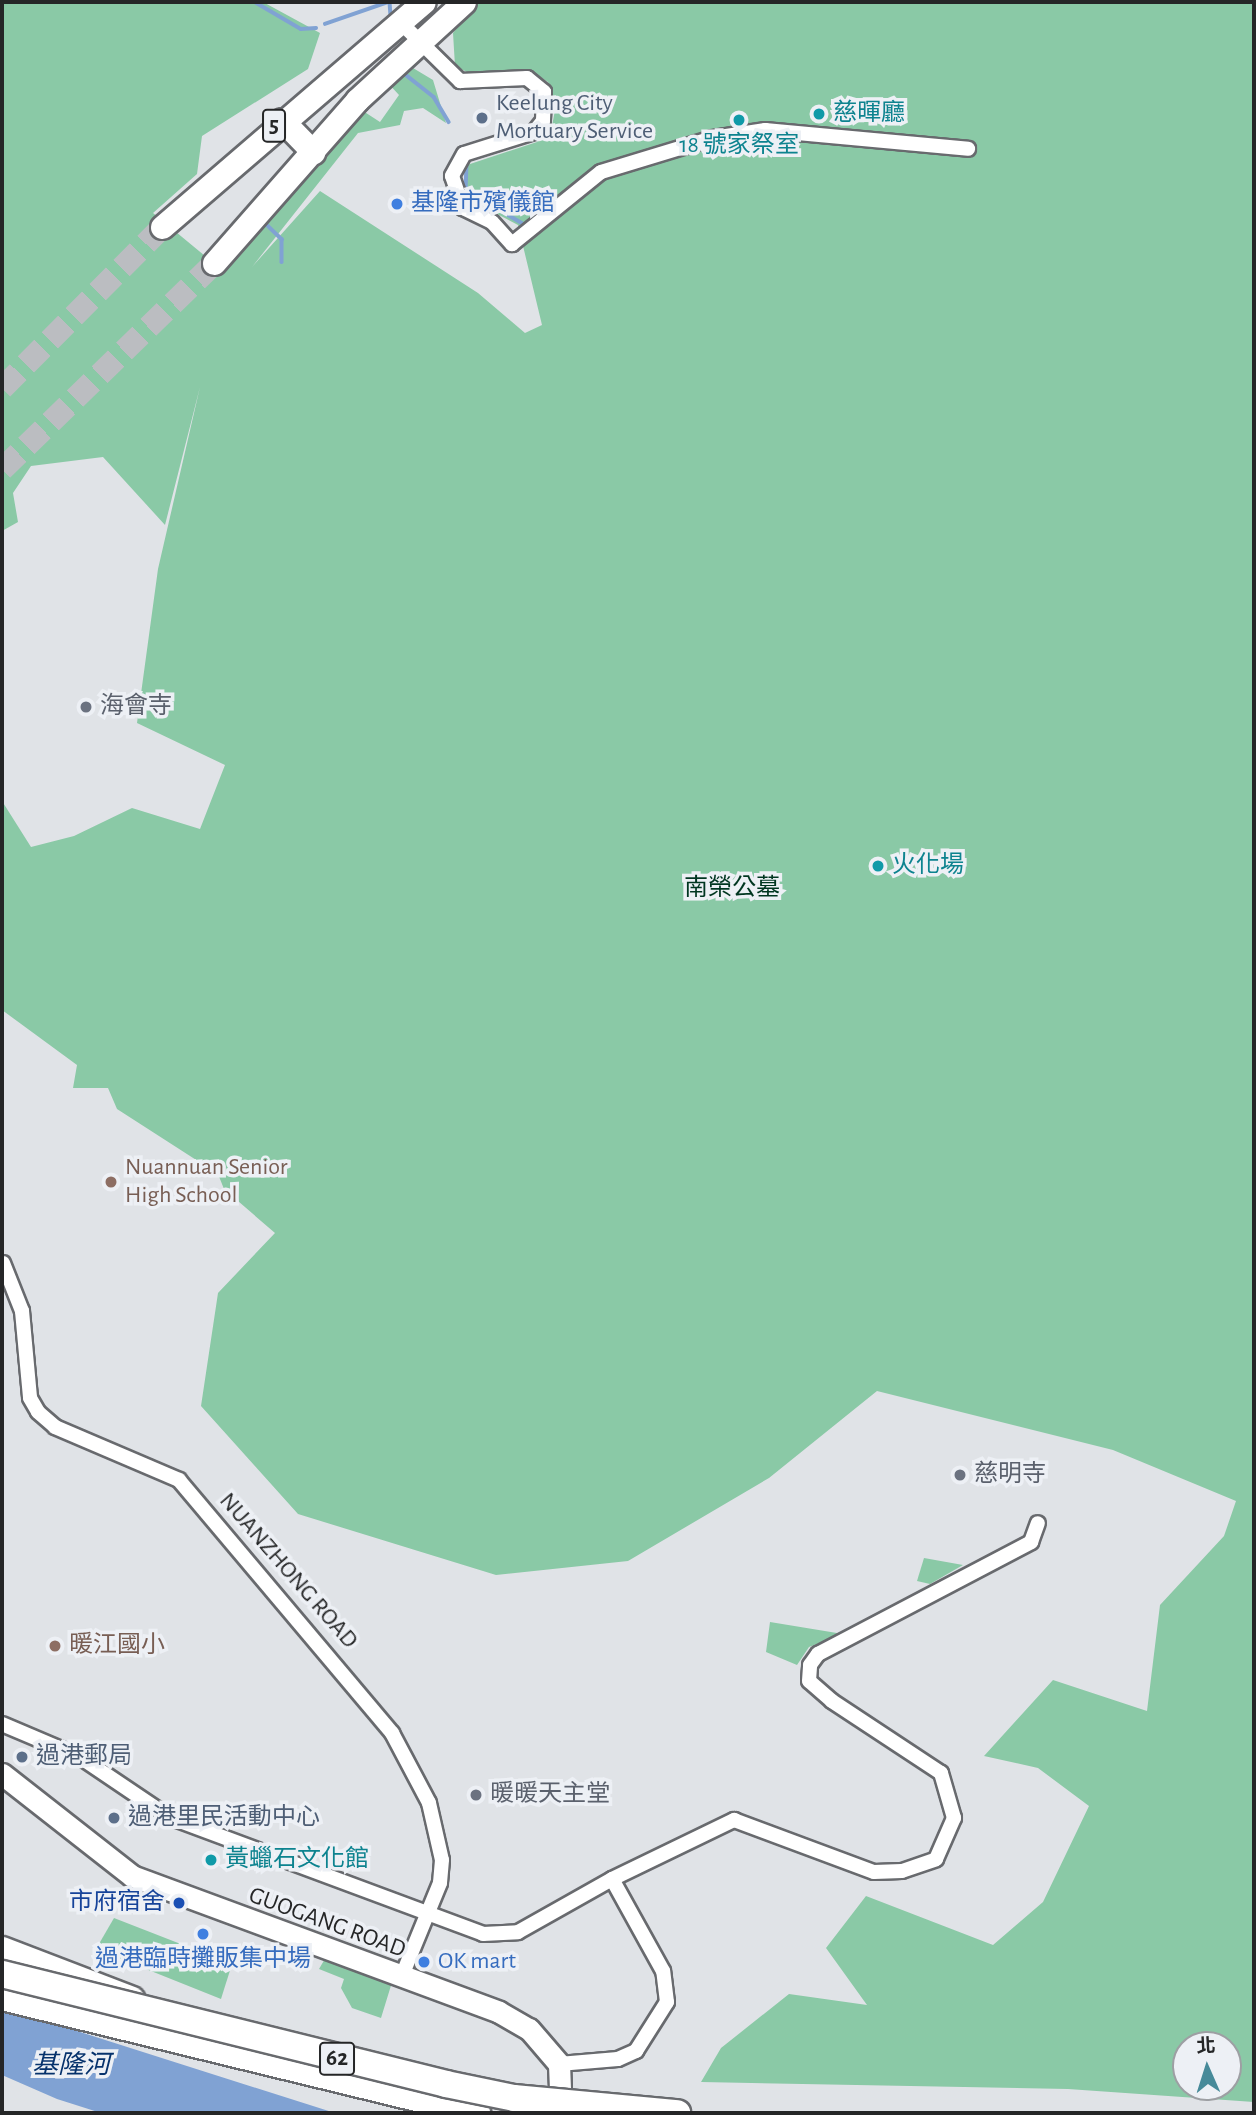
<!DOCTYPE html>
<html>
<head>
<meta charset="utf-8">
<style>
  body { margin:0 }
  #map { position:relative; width:1256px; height:2115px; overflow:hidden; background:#e0e3e7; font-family:"Alegreya Sans","Noto Sans TC",sans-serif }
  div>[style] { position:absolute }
  .green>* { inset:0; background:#8ac9a6 }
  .water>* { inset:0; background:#80a2d3 }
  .stream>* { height:3.5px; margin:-1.75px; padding:0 1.75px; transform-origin:1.75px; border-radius:1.75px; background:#80a2d3 }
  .primary-tunnel>* { height:23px; margin-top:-11.5px; transform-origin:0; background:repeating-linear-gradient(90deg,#bbbdc1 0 23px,transparent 0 34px) }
  .roads { filter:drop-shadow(2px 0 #686a6e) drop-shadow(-2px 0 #686a6e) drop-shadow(0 2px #686a6e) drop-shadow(0 -2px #686a6e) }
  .street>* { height:14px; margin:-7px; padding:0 7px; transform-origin:7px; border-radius:7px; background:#fff }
  .secondary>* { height:21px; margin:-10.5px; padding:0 10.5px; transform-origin:10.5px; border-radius:10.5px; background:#fff }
  .primary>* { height:23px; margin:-11.5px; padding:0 11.5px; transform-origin:11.5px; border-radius:11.5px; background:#fff }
  .highway>* { height:26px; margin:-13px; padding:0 13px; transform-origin:13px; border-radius:13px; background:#fff }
  .bridges { filter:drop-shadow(2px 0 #686a6e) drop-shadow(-2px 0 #686a6e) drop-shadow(0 2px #686a6e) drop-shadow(0 -2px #686a6e) }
  .highway-bridge>* { height:26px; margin:-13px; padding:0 13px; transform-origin:13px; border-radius:13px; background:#fff }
  .dots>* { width:19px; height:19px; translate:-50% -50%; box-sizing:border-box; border:4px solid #edf0f5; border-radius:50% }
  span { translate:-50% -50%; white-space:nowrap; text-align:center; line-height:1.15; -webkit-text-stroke:7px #edf0f5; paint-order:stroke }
  .shield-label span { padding:2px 5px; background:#edf0f5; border:2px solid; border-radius:5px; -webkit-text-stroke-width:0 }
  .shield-label { font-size:23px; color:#252627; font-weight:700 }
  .service-label { font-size:24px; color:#4e5e75 }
  .left { translate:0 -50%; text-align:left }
  .culture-label { font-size:24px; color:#0d838f }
  .shop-label { font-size:24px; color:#366cbe }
  .worship-label { font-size:24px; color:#5b616d }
  .park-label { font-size:24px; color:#003620 }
  .education-label { font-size:24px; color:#785e54 }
  .street-label { font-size:24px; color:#252627 }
  .transit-label { font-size:24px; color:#164399 }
  .right { translate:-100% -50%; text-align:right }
  .water-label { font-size:26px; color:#06326c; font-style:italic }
  .frame { position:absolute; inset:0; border:4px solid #252627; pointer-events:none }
  .north { position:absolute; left:1172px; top:2031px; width:70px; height:70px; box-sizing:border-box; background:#edf0f5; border:2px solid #9d9fa3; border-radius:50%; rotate:357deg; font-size:19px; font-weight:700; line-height:28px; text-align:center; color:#252627 }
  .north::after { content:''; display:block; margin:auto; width:24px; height:32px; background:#478a99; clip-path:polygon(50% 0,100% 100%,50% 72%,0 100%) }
</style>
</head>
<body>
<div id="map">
  <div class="green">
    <div style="clip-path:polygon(evenodd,2px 2px,263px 2px,320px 33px,308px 69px,202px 136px,197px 174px,153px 213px,222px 270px,360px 109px,380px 122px,399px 95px,387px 82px,408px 65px,433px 80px,446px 123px,423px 108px,404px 111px,400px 125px,358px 133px,252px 267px,320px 191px,478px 293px,525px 333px,542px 325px,518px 225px,467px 198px,467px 165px,537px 142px,552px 126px,556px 105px,548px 82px,530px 70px,469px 73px,455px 66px,453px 33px,478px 2px,1254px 2px,1254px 2102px,1068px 2089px,701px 2082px,721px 2048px,789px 1994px,867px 2005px,826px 1948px,866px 1896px,993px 1945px,1043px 1902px,1089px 1806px,1038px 1768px,984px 1756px,1053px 1680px,1147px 1711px,1160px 1605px,1224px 1536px,1236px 1501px,1113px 1450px,877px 1391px,769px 1478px,628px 1561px,496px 1575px,298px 1514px,201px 1406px,218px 1293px,275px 1233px,224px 1189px,218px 1174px,117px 1109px,108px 1088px,73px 1088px,77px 1065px,2px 1010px,2px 801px,31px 847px,74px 836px,132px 808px,200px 829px,225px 765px,137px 723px,158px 569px,200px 387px,165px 525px,103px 457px,31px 466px,13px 493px,18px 522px,2px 531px,2px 2px,1186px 2045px,1228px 2045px,1228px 2087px,1186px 2087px,1186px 2045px)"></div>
    <div style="clip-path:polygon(924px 1558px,963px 1565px,930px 1584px,917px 1581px)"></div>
    <div style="clip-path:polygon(770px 1622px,843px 1634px,809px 1647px,797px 1665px,766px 1652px)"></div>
    <div style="clip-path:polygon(114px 1918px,232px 1964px,221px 1999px,96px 1949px)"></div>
    <div style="clip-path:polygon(326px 1957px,393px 1979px,381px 2018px,352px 2008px,341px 1988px,344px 1979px,319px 1969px)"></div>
  </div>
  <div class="water">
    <div style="clip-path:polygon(2px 1968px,77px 2031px,335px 2113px,101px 2113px,57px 2099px,2px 2075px)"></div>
  </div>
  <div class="stream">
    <div style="left:255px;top:2px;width:53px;rotate:30.4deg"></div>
    <div style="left:301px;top:29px;width:15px;rotate:-4deg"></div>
    <div style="left:390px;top:2px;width:16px;rotate:86deg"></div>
    <div style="left:325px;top:24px;width:67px;rotate:-19.2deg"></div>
    <div style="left:401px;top:71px;width:42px;rotate:38.2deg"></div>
    <div style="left:434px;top:97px;width:29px;rotate:59deg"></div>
    <div style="left:467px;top:163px;width:28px;rotate:92deg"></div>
    <div style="left:466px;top:191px;width:64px;rotate:29.7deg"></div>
    <div style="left:262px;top:220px;width:28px;rotate:44deg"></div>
    <div style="left:282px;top:239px;width:23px;rotate:90deg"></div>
  </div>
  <div class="primary-tunnel">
    <div style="left:2px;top:388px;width:227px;rotate:-45.2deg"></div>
    <div style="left:2px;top:469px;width:296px;rotate:-44.2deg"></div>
  </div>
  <div class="roads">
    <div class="street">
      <div style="left:399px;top:21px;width:86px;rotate:44.5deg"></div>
      <div style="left:460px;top:81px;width:67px;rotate:-2.6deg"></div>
      <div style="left:527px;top:78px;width:22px;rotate:39deg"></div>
      <div style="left:544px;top:92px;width:29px;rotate:92deg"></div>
      <div style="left:543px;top:121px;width:14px;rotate:129deg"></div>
      <div style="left:534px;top:132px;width:73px;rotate:162.6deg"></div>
      <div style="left:464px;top:154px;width:25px;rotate:119deg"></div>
      <div style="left:452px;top:176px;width:34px;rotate:71deg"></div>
      <div style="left:463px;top:208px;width:32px;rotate:26deg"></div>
      <div style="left:492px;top:222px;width:30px;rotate:48deg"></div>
      <div style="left:512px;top:244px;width:114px;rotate:-39deg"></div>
      <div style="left:601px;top:172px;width:117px;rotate:-16.9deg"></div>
      <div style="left:713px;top:138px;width:53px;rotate:-8.7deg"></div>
      <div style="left:765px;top:130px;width:204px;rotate:5.3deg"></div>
      <div style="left:3px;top:1263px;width:52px;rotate:68.4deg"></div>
      <div style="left:22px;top:1311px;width:87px;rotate:84.7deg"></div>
      <div style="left:30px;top:1398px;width:16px;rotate:60deg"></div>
      <div style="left:38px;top:1412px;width:23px;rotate:41deg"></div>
      <div style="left:55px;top:1427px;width:135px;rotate:23.1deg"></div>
      <div style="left:179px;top:1480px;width:331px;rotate:49.9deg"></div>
      <div style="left:392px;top:1733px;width:79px;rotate:62.1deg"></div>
      <div style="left:429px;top:1803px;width:58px;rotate:77.2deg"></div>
      <div style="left:442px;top:1860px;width:23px;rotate:95deg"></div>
      <div style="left:440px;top:1883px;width:103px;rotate:112.3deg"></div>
      <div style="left:2px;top:1724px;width:85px;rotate:22.9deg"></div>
      <div style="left:80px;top:1757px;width:107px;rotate:34deg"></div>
      <div style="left:169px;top:1817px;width:335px;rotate:20.4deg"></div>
      <div style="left:483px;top:1934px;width:35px;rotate:-3deg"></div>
      <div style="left:518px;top:1932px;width:108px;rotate:-29.4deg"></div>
      <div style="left:559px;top:2064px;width:59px;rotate:-4.8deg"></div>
      <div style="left:618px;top:2059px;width:20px;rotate:-24deg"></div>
      <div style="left:636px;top:2051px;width:58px;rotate:-57.7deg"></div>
      <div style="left:667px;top:2002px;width:31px;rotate:-97deg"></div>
      <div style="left:663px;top:1971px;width:105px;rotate:-119deg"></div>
      <div style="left:612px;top:1879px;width:136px;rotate:-25.8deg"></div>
      <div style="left:734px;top:1820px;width:149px;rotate:20.4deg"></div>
      <div style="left:874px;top:1872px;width:28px;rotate:-2deg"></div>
      <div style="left:902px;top:1871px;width:36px;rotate:-19deg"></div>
      <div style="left:936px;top:1859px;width:45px;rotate:-66.3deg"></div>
      <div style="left:954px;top:1818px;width:47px;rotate:-106.1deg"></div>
      <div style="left:941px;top:1773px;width:131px;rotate:-146.6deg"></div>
      <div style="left:832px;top:1701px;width:30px;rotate:-139deg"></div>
      <div style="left:809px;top:1681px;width:16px;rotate:-86deg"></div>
      <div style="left:810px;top:1665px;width:14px;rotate:-54deg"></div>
      <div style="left:818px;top:1654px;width:241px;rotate:-27.7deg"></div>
      <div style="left:1031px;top:1542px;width:20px;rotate:-70deg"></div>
    </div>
    <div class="secondary">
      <div style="left:2px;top:1774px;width:165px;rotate:38.1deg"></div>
      <div style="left:132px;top:1876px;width:391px;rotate:20.3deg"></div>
      <div style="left:499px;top:2012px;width:34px;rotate:30deg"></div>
      <div style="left:529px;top:2029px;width:46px;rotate:49.4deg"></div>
      <div style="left:559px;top:2064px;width:49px;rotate:87.7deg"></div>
    </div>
    <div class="primary">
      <div style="left:282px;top:120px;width:45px;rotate:45.9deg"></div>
      <div style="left:162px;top:227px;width:345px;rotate:-40.7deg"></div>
      <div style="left:214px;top:263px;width:217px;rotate:-48.7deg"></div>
      <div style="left:357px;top:100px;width:145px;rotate:-42.5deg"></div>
    </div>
    <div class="highway">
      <div style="left:2px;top:1950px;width:139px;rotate:21deg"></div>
      <div style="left:2px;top:1997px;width:489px;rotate:13.7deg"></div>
    </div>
  </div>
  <div class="bridges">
    <div class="highway-bridge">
      <div style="left:2px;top:1974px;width:457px;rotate:13.9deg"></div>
      <div style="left:446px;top:2084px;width:69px;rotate:11.6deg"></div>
      <div style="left:514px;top:2098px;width:164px;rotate:5.3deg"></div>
    </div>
  </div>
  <div class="dots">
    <div style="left:819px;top:114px;background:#0f9aa8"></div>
    <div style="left:482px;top:118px;background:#5c6f8a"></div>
    <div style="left:739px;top:120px;background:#0f9aa8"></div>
    <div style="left:397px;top:204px;background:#3f7fe0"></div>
    <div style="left:86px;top:707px;background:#6b7280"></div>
    <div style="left:878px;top:866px;background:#0f9aa8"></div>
    <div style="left:111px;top:1182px;background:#8d6e63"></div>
    <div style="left:960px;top:1475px;background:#6b7280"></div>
    <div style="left:55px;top:1646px;background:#8d6e63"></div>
    <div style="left:22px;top:1757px;background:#5c6f8a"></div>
    <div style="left:476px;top:1795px;background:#6b7280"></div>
    <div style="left:114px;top:1818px;background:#5c6f8a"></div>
    <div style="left:211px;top:1860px;background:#0f9aa8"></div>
    <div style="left:179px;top:1903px;background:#1a4fb4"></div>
    <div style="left:203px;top:1934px;background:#3f7fe0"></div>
    <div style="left:424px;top:1962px;background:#3f7fe0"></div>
  </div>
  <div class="shield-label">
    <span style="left:274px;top:126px">5</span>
    <span style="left:337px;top:2059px">62</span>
  </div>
  <div class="service-label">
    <span class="left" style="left:496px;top:118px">Keelung City<br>Mortuary Service</span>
    <span class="left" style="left:36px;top:1757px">過港郵局</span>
    <span class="left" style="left:128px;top:1818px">過港里民活動中心</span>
  </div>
  <div class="culture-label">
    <span class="left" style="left:833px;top:114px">慈暉廳</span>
    <span style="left:739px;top:146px">18 號家祭室</span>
    <span class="left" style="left:892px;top:866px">火化場</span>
    <span class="left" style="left:225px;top:1860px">黃蠟石文化館</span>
  </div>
  <div class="shop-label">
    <span class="left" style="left:411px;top:204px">基隆市殯儀館</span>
    <span style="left:203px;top:1960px">過港臨時攤販集中場</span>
    <span class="left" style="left:438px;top:1962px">OK mart</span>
  </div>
  <div class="worship-label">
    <span class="left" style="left:100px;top:707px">海會寺</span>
    <span class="left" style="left:974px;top:1475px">慈明寺</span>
    <span class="left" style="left:490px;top:1795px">暖暖天主堂</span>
  </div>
  <div class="park-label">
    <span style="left:732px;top:889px">南榮公墓</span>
  </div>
  <div class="education-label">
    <span class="left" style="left:125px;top:1182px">Nuannuan Senior<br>High School</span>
    <span class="left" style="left:69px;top:1646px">暖江國小</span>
  </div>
  <div class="street-label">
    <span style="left:288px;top:1571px;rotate:49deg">NUANZHONG ROAD</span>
    <span style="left:327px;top:1923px;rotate:20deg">GUOGANG ROAD</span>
  </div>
  <div class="transit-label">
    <span class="right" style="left:165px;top:1903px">市府宿舍</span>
  </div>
  <div class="water-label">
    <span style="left:71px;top:2066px">基隆河</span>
  </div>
  <div class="frame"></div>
  <div class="north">北</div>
</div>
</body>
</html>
